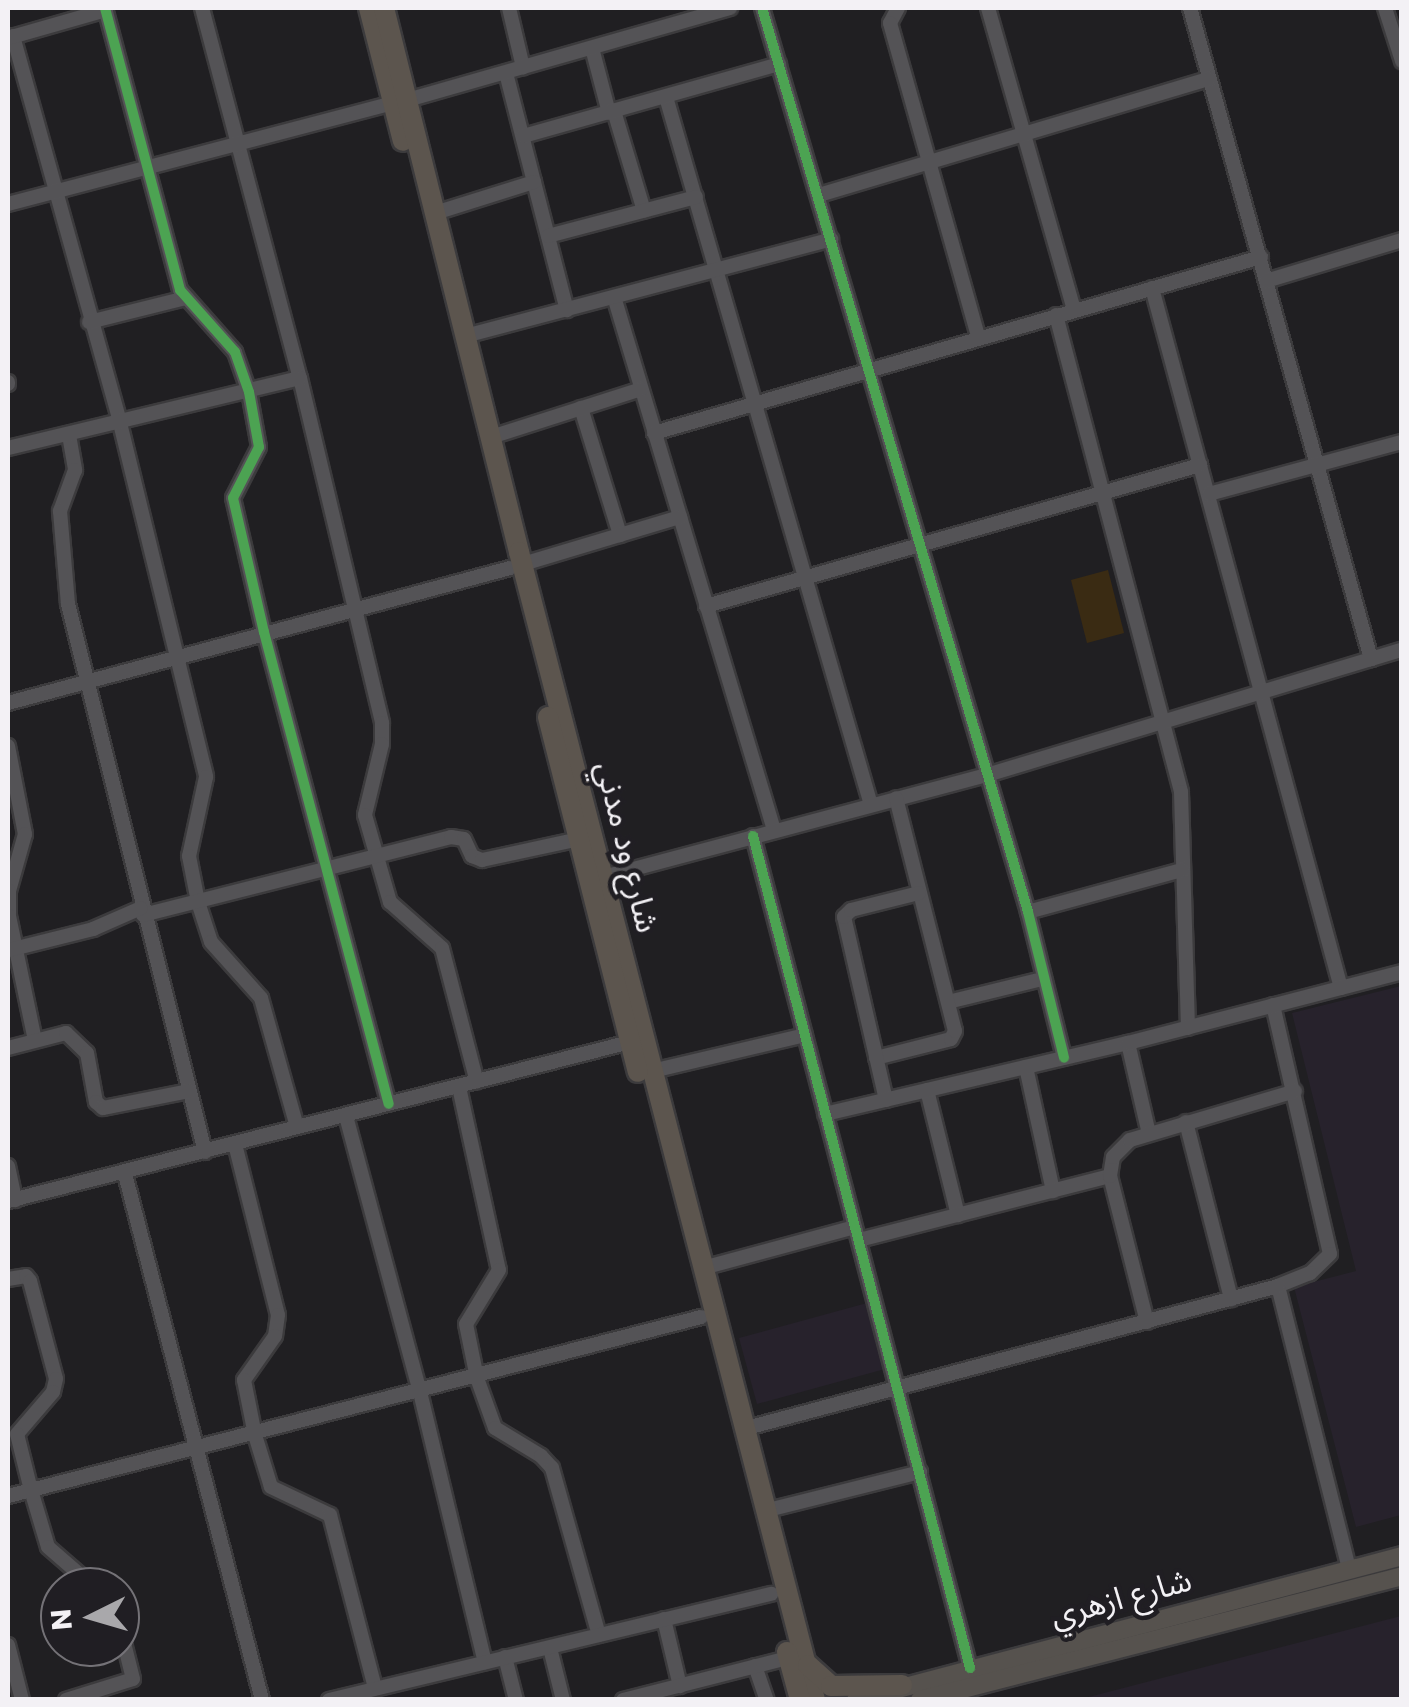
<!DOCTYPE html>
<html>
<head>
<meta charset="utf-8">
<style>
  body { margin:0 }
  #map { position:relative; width:1409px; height:1707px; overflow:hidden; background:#201f22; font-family:Poppins,"Noto Sans Arabic",sans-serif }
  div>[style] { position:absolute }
  .built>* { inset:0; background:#27222c }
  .green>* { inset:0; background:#3a2b13 }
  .roads { filter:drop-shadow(2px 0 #3c3b3d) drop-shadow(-2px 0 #3c3b3d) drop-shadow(0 2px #3c3b3d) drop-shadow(0 -2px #3c3b3d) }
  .minor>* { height:14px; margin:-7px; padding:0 7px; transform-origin:7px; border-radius:7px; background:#545356 }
  .major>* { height:18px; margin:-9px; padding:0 9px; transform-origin:9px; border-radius:9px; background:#56524e }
  .highway>* { height:20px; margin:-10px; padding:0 10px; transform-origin:10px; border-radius:10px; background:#5c554e }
  .cycleway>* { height:10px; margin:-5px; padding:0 5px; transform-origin:5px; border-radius:5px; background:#4ca352 }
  span { translate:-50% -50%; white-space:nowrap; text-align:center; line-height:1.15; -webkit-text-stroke:9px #201e23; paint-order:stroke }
  .street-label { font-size:32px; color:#f3f1f5 }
  .frame { position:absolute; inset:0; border:10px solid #f3f1f5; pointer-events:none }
  .north { position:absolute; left:40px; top:1567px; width:100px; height:100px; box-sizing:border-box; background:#201e23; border:2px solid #747277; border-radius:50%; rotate:265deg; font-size:28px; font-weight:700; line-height:40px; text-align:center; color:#f3f1f5 }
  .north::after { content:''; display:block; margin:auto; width:35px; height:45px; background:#a9a8ab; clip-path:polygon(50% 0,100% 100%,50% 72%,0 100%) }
</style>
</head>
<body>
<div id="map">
  <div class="built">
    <div style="clip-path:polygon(1401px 986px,1401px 1515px,1356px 1527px,1294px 1287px,1356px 1271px,1292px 1013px)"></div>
    <div style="clip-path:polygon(867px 1303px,885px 1369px,757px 1404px,739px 1338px)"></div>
    <div style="clip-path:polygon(1401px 1616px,1401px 1699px,1081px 1699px)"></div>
  </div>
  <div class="green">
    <div style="clip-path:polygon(1108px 570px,1124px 633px,1087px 643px,1071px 580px)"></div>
  </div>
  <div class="roads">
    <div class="minor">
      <div style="left:105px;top:8px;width:292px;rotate:75.1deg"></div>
      <div style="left:180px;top:290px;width:83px;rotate:48.4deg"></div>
      <div style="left:235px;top:352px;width:42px;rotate:70.7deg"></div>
      <div style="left:249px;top:392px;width:56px;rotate:79.7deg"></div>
      <div style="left:259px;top:447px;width:57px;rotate:117deg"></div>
      <div style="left:233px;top:498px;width:138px;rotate:77deg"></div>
      <div style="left:264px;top:632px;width:488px;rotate:75.2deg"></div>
      <div style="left:202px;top:8px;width:383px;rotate:75.2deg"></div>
      <div style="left:300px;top:378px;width:355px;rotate:76.6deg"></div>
      <div style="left:382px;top:723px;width:21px;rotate:90deg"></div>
      <div style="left:382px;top:744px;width:73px;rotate:103.5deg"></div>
      <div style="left:365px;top:815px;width:91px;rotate:74deg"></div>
      <div style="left:390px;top:902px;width:69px;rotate:41.5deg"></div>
      <div style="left:442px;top:948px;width:138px;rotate:75.4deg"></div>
      <div style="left:509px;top:8px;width:61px;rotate:76.7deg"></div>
      <div style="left:762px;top:8px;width:942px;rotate:73.6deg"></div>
      <div style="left:1028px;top:912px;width:150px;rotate:76.1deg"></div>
      <div style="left:898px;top:8px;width:17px;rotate:118deg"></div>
      <div style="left:890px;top:23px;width:326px;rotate:74.3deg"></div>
      <div style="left:988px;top:8px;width:314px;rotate:74.1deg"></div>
      <div style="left:1190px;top:8px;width:676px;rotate:74.46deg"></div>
      <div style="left:1385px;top:8px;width:56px;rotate:72.2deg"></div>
      <div style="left:13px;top:36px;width:402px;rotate:74.5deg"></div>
      <div style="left:120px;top:423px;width:364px;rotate:76.3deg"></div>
      <div style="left:206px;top:777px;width:81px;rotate:102.1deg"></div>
      <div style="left:189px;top:856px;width:47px;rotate:78.9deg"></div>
      <div style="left:198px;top:902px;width:42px;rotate:72deg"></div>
      <div style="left:211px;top:942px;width:75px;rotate:48.2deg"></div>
      <div style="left:261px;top:998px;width:134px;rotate:74.4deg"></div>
      <div style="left:8px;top:38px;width:102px;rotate:-15.9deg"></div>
      <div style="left:592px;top:48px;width:67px;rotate:75.3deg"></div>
      <div style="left:506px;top:73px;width:245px;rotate:75.6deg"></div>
      <div style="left:666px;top:97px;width:737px;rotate:73.85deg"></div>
      <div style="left:407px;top:100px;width:336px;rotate:-15.9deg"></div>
      <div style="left:614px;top:111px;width:104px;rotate:73.3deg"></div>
      <div style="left:523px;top:136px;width:266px;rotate:-15.7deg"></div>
      <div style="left:819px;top:195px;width:407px;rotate:-16.6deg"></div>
      <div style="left:8px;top:204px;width:398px;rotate:-14.7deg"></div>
      <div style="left:435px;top:213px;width:104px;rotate:-17.4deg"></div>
      <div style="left:548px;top:236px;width:153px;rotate:-14.8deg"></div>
      <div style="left:1266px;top:281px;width:142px;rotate:-16.8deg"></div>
      <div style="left:1152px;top:288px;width:725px;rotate:74.89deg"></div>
      <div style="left:615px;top:300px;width:553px;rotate:73.3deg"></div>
      <div style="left:1056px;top:315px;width:493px;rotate:75.3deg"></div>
      <div style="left:1181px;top:792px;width:236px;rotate:88.3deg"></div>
      <div style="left:89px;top:322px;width:100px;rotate:-13.9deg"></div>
      <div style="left:465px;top:336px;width:379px;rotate:-14.8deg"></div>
      <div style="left:8px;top:382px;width:2px;rotate:90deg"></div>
      <div style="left:581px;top:408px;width:133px;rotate:72.9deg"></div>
      <div style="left:654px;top:433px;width:632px;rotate:-16.17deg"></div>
      <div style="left:69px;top:435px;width:36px;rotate:80deg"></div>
      <div style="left:75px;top:470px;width:44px;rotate:110.1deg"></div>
      <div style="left:60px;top:511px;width:93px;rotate:85.1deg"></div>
      <div style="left:68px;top:604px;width:565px;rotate:75.96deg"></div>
      <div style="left:491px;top:437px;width:157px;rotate:-17.7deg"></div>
      <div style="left:8px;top:448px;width:300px;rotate:-13.5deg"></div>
      <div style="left:1209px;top:494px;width:200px;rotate:-15.1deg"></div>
      <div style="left:523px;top:564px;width:164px;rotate:-16.7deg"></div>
      <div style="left:706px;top:606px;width:514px;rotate:-15.93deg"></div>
      <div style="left:8px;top:703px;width:520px;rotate:-15.05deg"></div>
      <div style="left:8px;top:746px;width:90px;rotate:79.1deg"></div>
      <div style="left:25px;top:834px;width:59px;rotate:105.7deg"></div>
      <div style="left:9px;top:891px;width:25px;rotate:90deg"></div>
      <div style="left:9px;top:916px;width:127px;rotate:78.2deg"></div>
      <div style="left:753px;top:836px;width:860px;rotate:75.38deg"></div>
      <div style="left:596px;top:879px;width:405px;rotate:-14.9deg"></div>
      <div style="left:987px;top:775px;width:433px;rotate:-16.8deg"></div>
      <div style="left:1028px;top:912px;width:160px;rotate:-15.3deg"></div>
      <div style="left:143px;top:915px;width:318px;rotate:-14.2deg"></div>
      <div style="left:451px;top:837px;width:13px;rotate:9deg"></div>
      <div style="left:464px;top:839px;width:19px;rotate:65deg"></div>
      <div style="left:472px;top:856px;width:11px;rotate:22deg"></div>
      <div style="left:482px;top:860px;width:99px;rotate:-12.2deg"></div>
      <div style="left:9px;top:950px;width:87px;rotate:-14deg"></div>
      <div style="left:93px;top:929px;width:52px;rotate:-23.6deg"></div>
      <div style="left:948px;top:1002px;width:97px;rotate:-13.7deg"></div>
      <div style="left:1273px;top:1005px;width:255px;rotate:77.1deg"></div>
      <div style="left:1330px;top:1254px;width:28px;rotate:136deg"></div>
      <div style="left:1310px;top:1273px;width:35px;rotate:158deg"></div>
      <div style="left:1278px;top:1286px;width:292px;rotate:75.9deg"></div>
      <div style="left:1128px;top:1043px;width:93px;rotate:77deg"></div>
      <div style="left:8px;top:1048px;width:60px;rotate:-14.5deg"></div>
      <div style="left:66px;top:1033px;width:29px;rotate:44deg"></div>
      <div style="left:87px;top:1053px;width:50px;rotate:79.6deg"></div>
      <div style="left:96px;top:1102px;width:9px;rotate:41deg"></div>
      <div style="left:103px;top:1108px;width:88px;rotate:-11.2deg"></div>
      <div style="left:876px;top:1058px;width:77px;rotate:-14.2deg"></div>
      <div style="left:951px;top:1039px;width:9px;rotate:-63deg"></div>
      <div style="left:955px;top:1031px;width:240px;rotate:-104.2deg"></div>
      <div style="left:1026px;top:1067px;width:127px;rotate:77.7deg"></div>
      <div style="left:652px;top:1071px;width:157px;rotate:-13.2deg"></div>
      <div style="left:459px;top:1087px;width:187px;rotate:77.7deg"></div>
      <div style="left:499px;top:1270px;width:63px;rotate:121.4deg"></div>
      <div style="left:466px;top:1324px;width:55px;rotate:78.5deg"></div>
      <div style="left:477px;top:1378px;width:53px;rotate:70.2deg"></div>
      <div style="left:495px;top:1428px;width:54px;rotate:31.3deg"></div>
      <div style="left:541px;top:1456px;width:16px;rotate:47deg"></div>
      <div style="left:552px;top:1468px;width:173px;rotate:74.3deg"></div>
      <div style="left:927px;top:1090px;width:129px;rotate:76.1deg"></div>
      <div style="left:886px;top:1100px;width:188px;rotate:-102.9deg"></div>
      <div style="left:844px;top:917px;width:10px;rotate:-45deg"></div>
      <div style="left:851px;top:910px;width:70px;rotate:-14deg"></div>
      <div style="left:825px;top:1114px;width:311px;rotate:-13.2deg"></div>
      <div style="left:1128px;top:1043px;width:283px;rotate:-14.5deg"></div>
      <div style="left:346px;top:1116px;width:286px;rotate:75deg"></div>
      <div style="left:420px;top:1392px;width:278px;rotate:76.5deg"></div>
      <div style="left:1186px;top:1122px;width:183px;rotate:75.7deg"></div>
      <div style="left:235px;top:1144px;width:176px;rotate:75.9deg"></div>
      <div style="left:278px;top:1315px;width:21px;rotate:98deg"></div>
      <div style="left:275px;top:1336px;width:54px;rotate:125.2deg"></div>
      <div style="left:244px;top:1380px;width:56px;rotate:78.7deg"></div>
      <div style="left:255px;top:1435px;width:54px;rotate:72.9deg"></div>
      <div style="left:271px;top:1487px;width:65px;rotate:25.4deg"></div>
      <div style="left:330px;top:1515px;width:179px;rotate:75.4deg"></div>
      <div style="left:8px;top:1166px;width:35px;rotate:78deg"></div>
      <div style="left:125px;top:1174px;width:544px;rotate:75.4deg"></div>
      <div style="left:8px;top:1201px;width:642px;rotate:-14.34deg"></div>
      <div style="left:859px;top:1240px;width:259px;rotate:-14.3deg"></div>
      <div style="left:703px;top:1268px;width:157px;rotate:-15.1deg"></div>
      <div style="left:8px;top:1279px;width:18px;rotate:-9deg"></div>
      <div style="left:26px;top:1276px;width:6px;rotate:51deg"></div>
      <div style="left:30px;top:1281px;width:101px;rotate:75.1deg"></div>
      <div style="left:56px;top:1379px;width:13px;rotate:103deg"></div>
      <div style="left:53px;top:1392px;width:55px;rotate:130.6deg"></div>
      <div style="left:17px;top:1434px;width:58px;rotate:76deg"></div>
      <div style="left:31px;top:1490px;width:59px;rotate:73.4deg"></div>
      <div style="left:48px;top:1547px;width:61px;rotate:41deg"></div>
      <div style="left:1147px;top:1322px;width:151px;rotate:-104.2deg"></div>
      <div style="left:1110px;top:1176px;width:19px;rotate:-81deg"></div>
      <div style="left:1113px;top:1157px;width:24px;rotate:-45deg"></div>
      <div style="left:1130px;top:1140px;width:172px;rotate:-16.5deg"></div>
      <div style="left:743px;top:1429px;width:554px;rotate:-14.96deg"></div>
      <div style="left:8px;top:1496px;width:716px;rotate:-14.48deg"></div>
      <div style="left:764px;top:1511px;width:161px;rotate:-14deg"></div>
      <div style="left:664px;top:1619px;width:69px;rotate:76.6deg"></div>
      <div style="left:8px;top:1645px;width:57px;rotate:75.7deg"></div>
      <div style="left:550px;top:1648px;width:54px;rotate:76deg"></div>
      <div style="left:505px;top:1657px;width:44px;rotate:75.7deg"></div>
      <div style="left:755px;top:1666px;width:36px;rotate:71deg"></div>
      <div style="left:66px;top:1700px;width:70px;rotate:-17.4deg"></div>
      <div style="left:133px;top:1679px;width:54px;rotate:-104deg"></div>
      <div style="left:329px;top:1700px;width:455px;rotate:-13.5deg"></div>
      <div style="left:623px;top:1700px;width:170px;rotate:-14.3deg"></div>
    </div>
    <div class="major">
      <div style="left:856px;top:1700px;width:565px;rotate:-14.77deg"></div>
      <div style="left:920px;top:1700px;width:498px;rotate:-14.4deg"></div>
    </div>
    <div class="highway">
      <div style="left:369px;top:8px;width:137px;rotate:75.7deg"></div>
      <div style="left:384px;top:8px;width:561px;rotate:76.06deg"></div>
      <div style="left:519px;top:552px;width:1186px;rotate:75.54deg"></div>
      <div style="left:548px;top:717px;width:366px;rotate:75.8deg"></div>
      <div style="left:787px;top:1652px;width:50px;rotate:74.8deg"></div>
      <div style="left:808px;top:1665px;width:31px;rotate:42deg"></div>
      <div style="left:831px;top:1686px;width:71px;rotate:-0.8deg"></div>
    </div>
  </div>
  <div class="cycleway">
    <div style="left:105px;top:8px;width:292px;rotate:75.1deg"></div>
    <div style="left:180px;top:290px;width:83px;rotate:48.4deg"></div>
    <div style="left:235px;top:352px;width:42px;rotate:70.7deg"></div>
    <div style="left:249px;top:392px;width:56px;rotate:79.7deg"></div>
    <div style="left:259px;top:447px;width:57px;rotate:117deg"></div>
    <div style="left:233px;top:498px;width:138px;rotate:77deg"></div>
    <div style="left:264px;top:632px;width:488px;rotate:75.2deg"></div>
    <div style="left:762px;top:8px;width:942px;rotate:73.6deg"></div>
    <div style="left:1028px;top:912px;width:150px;rotate:76.1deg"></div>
    <div style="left:753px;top:836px;width:860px;rotate:75.38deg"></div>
  </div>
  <div class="street-label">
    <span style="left:627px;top:847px;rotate:76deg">شارع ود مدني</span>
    <span style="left:1121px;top:1598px;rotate:-15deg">شارع ازهري</span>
  </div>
  <div class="frame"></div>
  <div class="north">N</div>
</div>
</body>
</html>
